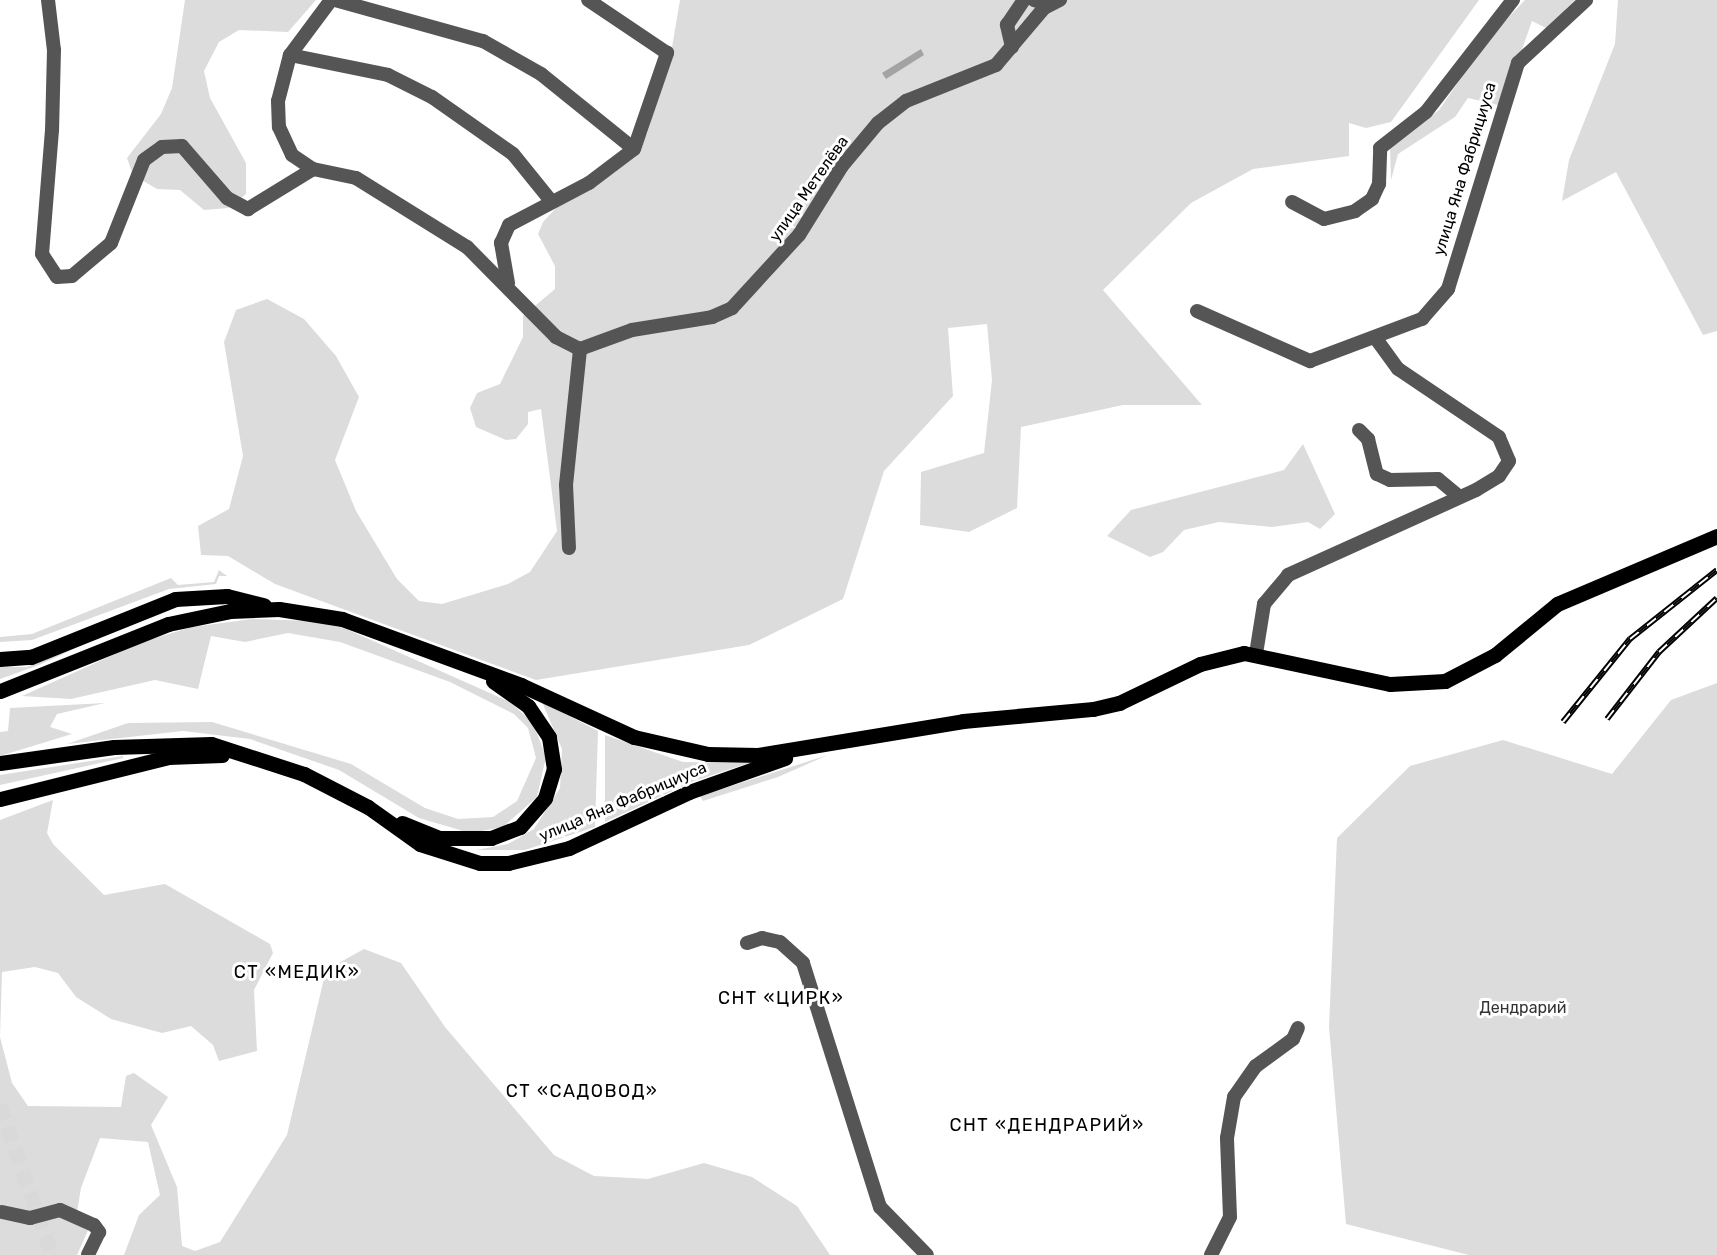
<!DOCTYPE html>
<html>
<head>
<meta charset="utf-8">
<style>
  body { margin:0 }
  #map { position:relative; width:1717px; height:1255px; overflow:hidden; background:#fff; font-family:Rubik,sans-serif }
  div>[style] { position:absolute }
  .green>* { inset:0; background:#dcdcdc }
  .water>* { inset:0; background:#a3a3a3 }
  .major-tunnel>* { height:15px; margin-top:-7.5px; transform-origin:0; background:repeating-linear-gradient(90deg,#d9d9d9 0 15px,transparent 0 23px) }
  .minor>* { height:14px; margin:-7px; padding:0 7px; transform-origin:7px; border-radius:7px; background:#555 }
  .major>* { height:15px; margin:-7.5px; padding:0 7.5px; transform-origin:7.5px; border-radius:7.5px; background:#000 }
  .rail>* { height:6px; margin-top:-3px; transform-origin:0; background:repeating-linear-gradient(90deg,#fff 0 11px,#000 0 22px); box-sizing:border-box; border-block:2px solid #000 }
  span { translate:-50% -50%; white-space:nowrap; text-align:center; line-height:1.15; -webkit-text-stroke:6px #fff; paint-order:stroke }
  .street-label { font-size:16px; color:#000 }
  .park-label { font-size:16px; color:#333 }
  .neighbourhood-label { font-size:18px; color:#000; letter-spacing:1.5px }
</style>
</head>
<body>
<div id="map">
  <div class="green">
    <div style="clip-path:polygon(185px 0,316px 0,288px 32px,239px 30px,219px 42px,204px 71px,210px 98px,246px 163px,246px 194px,228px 208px,204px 210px,180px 190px,157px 189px,133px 175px,127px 158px,161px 114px,172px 88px)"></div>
    <div style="clip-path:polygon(680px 0,1479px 0,1391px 122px,1366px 128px,1349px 123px,1349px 156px,1253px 169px,1191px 203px,1103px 290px,1202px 405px,1123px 405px,1021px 427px,1017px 508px,969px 532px,920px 525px,921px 472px,984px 453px,992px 380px,987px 324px,948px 328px,953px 396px,884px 471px,843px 599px,749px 645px,536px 680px,275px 584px,228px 556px,201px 555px,198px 526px,229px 509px,243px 456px,224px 342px,236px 310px,267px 299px,304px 319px,336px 356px,359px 397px,335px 460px,356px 511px,397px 579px,419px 601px,442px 604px,508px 584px,530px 572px,557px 531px,541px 409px,528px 412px,528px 424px,516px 439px,506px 440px,476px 427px,470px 408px,477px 393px,500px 384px,523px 337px,523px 316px,555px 289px,555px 266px,538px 234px,543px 222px,557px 207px,614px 173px,647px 134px,670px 59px)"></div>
    <div style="clip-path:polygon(1525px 0,1575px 0,1546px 28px,1532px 21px,1502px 106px,1468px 98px,1455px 117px,1398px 154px,1391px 180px,1390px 147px,1439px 110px,1489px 38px)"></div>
    <div style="clip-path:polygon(1618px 0,1717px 0,1717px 331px,1703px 335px,1616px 172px,1562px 201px,1569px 160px,1615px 44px)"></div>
    <div style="clip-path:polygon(1303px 444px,1335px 514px,1320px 529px,1308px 522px,1272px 527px,1219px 522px,1184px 530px,1163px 552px,1150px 557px,1107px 536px,1131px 510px,1284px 470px)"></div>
    <div style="clip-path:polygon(219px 570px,227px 576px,219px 576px,216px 584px,169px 589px,32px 640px,0 642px,0 637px,32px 634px,171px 578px,178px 585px,214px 582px)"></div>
    <div style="clip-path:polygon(252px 619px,313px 621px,344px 628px,510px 702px,533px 723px,546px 757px,537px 797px,503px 827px,470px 833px,419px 818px,339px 770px,250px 739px,183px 731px,67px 744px,128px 723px,212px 722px,351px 764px,425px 808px,458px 819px,493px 817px,517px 801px,536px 758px,528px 728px,514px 714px,450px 682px,340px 642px,288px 633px,245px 642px,211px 636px,198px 689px,155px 680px,71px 699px,22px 696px,142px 642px,192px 627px)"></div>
    <div style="clip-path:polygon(76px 648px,39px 665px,0 679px,0 667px,26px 667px)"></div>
    <div style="clip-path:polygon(1717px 683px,1717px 1255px,1469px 1255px,1346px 1224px,1329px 1027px,1337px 838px,1410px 766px,1503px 740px,1612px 774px,1671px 700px)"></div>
    <div style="clip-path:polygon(542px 702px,598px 731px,595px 827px,525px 850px,476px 850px,508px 844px,534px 829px,560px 788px,562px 749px)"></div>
    <div style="clip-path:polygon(105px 703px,57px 714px,50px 727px,72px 734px,0 756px,0 732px,8px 731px,10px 708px)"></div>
    <div style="clip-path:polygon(605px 735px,683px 762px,749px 763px,694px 781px,605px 822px)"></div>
    <div style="clip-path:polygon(828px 755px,778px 777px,703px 801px,700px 796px)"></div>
    <div style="clip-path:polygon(123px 756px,123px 758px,0 785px,0 775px)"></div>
    <div style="clip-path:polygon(53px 800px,47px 833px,53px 844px,104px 895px,165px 884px,270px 944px,273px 953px,254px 990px,257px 1051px,219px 1061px,213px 1045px,191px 1026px,162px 1033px,111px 1019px,76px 997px,58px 973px,35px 967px,2px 972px,0 1037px,12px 1083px,28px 1106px,121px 1107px,126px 1076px,134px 1073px,168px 1097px,151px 1125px,177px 1187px,182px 1246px,195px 1251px,220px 1242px,287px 1135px,326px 970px,364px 949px,401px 963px,445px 1027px,554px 1155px,594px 1176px,648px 1179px,704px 1163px,752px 1177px,797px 1206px,830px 1255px,124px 1255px,139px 1215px,160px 1195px,148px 1142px,100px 1138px,81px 1188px,77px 1212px,90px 1226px,77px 1255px,0 1255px,0 820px)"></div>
  </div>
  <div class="water">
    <div style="clip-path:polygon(921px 49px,924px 55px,886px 79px,882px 73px)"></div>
  </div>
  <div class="major-tunnel">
    <div style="left:0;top:1105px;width:159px;rotate:70.9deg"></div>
  </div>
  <div class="minor">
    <div style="left:48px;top:0;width:50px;rotate:83.2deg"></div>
    <div style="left:54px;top:50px;width:80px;rotate:91.4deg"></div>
    <div style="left:52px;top:130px;width:124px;rotate:94.6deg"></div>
    <div style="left:42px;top:254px;width:27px;rotate:57deg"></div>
    <div style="left:57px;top:277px;width:15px;rotate:-4deg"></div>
    <div style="left:72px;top:276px;width:51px;rotate:-40.2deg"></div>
    <div style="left:111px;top:243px;width:89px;rotate:-68.3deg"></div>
    <div style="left:144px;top:160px;width:22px;rotate:-36deg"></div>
    <div style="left:162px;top:147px;width:20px;rotate:-3deg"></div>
    <div style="left:182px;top:146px;width:69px;rotate:49.1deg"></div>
    <div style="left:227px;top:198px;width:24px;rotate:28deg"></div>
    <div style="left:248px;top:209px;width:76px;rotate:-31.6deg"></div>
    <div style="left:331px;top:0;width:69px;rotate:126.7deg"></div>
    <div style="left:290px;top:55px;width:48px;rotate:104.6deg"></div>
    <div style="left:278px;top:101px;width:26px;rotate:88deg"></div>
    <div style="left:279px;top:127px;width:31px;rotate:65deg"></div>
    <div style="left:292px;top:155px;width:25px;rotate:34deg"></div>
    <div style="left:313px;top:169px;width:44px;rotate:11.8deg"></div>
    <div style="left:356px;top:178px;width:131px;rotate:31.9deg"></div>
    <div style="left:467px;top:247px;width:127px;rotate:45.3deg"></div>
    <div style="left:556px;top:337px;width:27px;rotate:27deg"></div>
    <div style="left:335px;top:0;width:154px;rotate:15.5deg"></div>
    <div style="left:483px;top:41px;width:67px;rotate:29.6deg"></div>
    <div style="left:541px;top:74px;width:119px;rotate:38.9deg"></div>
    <div style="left:1034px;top:0;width:3px;rotate:18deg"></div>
    <div style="left:1012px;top:47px;width:23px;rotate:-103deg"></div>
    <div style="left:1007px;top:25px;width:30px;rotate:-56deg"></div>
    <div style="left:290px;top:55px;width:100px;rotate:11.5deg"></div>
    <div style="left:388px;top:75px;width:49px;rotate:26.6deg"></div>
    <div style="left:432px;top:97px;width:99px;rotate:35.1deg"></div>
    <div style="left:513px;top:154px;width:60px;rotate:51deg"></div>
    <div style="left:1292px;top:202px;width:36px;rotate:28deg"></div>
    <div style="left:1324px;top:219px;width:32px;rotate:-14deg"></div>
    <div style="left:1355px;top:211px;width:21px;rotate:-35deg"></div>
    <div style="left:1372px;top:199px;width:17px;rotate:-65deg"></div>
    <div style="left:1379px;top:184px;width:36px;rotate:-88deg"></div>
    <div style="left:1380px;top:148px;width:58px;rotate:-38deg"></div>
    <div style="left:1426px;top:112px;width:142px;rotate:-52.2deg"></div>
    <div style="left:508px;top:283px;width:41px;rotate:-99.9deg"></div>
    <div style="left:501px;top:243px;width:20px;rotate:-66deg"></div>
    <div style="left:509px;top:225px;width:90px;rotate:-27.7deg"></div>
    <div style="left:589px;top:183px;width:56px;rotate:-37.1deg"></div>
    <div style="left:634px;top:149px;width:102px;rotate:-71deg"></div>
    <div style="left:667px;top:53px;width:95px;rotate:-146.1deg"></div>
    <div style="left:1197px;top:311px;width:124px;rotate:23.9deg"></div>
    <div style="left:1310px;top:361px;width:120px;rotate:-20.6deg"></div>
    <div style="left:1422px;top:319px;width:40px;rotate:-49deg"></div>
    <div style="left:1448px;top:289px;width:237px;rotate:-72.8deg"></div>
    <div style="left:1518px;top:63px;width:93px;rotate:-42.8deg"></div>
    <div style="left:1359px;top:430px;width:13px;rotate:45deg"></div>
    <div style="left:1368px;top:439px;width:36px;rotate:76deg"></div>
    <div style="left:1377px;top:474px;width:14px;rotate:25deg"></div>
    <div style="left:1390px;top:480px;width:48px;rotate:-1.2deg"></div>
    <div style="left:1438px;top:479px;width:26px;rotate:40deg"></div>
    <div style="left:569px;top:548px;width:63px;rotate:-92.7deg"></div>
    <div style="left:566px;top:485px;width:137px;rotate:-84.1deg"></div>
    <div style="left:580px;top:349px;width:55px;rotate:-20.1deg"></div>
    <div style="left:632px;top:330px;width:81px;rotate:-9.2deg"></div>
    <div style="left:712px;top:317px;width:22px;rotate:-24deg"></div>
    <div style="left:732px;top:308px;width:99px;rotate:-47.5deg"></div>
    <div style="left:799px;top:235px;width:81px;rotate:-58.1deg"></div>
    <div style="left:842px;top:166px;width:56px;rotate:-50.1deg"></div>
    <div style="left:878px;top:123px;width:36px;rotate:-38deg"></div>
    <div style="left:906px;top:101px;width:97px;rotate:-21.8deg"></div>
    <div style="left:996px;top:65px;width:75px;rotate:-49.9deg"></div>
    <div style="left:1044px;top:8px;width:18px;rotate:-27deg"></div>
    <div style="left:1256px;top:654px;width:51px;rotate:-80.9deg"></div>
    <div style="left:1264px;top:604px;width:38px;rotate:-50deg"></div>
    <div style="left:1288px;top:575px;width:206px;rotate:-24.3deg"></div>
    <div style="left:1476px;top:490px;width:27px;rotate:-31deg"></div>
    <div style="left:1499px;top:476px;width:18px;rotate:-56deg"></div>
    <div style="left:1509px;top:461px;width:26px;rotate:-113deg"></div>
    <div style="left:1499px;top:437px;width:122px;rotate:-146deg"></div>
    <div style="left:1398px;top:369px;width:36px;rotate:-126deg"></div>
    <div style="left:747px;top:943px;width:16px;rotate:-18deg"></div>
    <div style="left:762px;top:938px;width:18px;rotate:13deg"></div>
    <div style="left:780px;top:942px;width:31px;rotate:42deg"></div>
    <div style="left:803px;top:963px;width:256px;rotate:72.5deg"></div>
    <div style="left:880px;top:1207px;width:67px;rotate:45.6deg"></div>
    <div style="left:2px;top:1212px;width:29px;rotate:12deg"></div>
    <div style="left:30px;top:1218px;width:31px;rotate:-15deg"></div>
    <div style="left:60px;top:1210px;width:37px;rotate:24deg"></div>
    <div style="left:94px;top:1225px;width:9px;rotate:54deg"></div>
    <div style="left:99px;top:1232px;width:25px;rotate:116deg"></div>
    <div style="left:1211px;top:1255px;width:42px;rotate:-63.4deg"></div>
    <div style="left:1230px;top:1217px;width:79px;rotate:-92.2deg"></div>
    <div style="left:1227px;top:1138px;width:42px;rotate:-80.3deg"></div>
    <div style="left:1234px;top:1097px;width:38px;rotate:-55deg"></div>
    <div style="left:1256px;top:1066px;width:46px;rotate:-36.1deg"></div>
    <div style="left:1293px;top:1039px;width:12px;rotate:-66deg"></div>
  </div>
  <div class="major">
    <div style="left:0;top:659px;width:31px;rotate:-4deg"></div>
    <div style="left:31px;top:657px;width:155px;rotate:-21.9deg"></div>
    <div style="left:175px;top:599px;width:52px;rotate:-3.3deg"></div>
    <div style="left:227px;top:596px;width:38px;rotate:14deg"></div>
    <div style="left:0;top:691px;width:181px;rotate:-21.7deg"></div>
    <div style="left:168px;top:624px;width:63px;rotate:-11.8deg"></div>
    <div style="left:230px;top:611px;width:49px;rotate:-2.3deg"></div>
    <div style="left:279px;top:609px;width:64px;rotate:9deg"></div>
    <div style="left:342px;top:619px;width:191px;rotate:20.2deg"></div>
    <div style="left:521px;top:685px;width:124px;rotate:24.7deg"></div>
    <div style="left:634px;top:737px;width:76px;rotate:12.9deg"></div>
    <div style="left:708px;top:754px;width:50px;rotate:1.1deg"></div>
    <div style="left:758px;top:755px;width:208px;rotate:-9.4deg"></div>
    <div style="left:963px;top:721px;width:131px;rotate:-5.3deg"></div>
    <div style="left:1093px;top:709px;width:27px;rotate:-13deg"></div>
    <div style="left:1119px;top:703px;width:90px;rotate:-25.7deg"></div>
    <div style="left:1200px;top:664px;width:45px;rotate:-14deg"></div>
    <div style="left:1244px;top:653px;width:149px;rotate:12deg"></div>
    <div style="left:1390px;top:684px;width:55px;rotate:-3.1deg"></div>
    <div style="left:1445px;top:681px;width:56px;rotate:-27.5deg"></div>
    <div style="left:1495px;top:655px;width:80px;rotate:-39.4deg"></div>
    <div style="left:1557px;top:604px;width:174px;rotate:-23deg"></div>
    <div style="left:0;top:763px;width:115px;rotate:-8deg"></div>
    <div style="left:114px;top:747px;width:97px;rotate:-1.8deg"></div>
    <div style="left:211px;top:744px;width:98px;rotate:17.9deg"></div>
    <div style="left:304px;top:774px;width:72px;rotate:27.3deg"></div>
    <div style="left:368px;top:807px;width:64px;rotate:35.4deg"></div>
    <div style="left:420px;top:844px;width:63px;rotate:17.6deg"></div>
    <div style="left:480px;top:863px;width:28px"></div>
    <div style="left:508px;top:863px;width:63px;rotate:-13.8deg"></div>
    <div style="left:569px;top:848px;width:132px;rotate:-25deg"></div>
    <div style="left:689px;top:792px;width:102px;rotate:-19.5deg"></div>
    <div style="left:0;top:799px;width:173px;rotate:-14deg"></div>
    <div style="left:168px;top:757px;width:54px;rotate:-2.1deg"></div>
    <div style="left:402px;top:823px;width:40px;rotate:22deg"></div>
    <div style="left:439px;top:838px;width:52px"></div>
    <div style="left:491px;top:838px;width:31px;rotate:-21deg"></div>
    <div style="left:520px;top:827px;width:38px;rotate:-49deg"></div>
    <div style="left:545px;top:798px;width:30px;rotate:-73deg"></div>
    <div style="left:554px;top:769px;width:32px;rotate:-99deg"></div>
    <div style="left:549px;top:737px;width:37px;rotate:-124deg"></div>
    <div style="left:528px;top:706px;width:43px;rotate:-144.5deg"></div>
  </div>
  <div class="rail">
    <div style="left:1607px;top:719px;width:85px;rotate:-52.2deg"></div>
    <div style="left:1659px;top:652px;width:79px;rotate:-43deg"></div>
    <div style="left:1563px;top:722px;width:107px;rotate:-51.1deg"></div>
    <div style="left:1630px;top:639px;width:111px;rotate:-38.4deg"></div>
  </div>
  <div class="street-label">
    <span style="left:1465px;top:169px;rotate:-73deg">улица Яна Фабрициуса</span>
    <span style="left:809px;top:189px;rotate:-55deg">улица Метелёва</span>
    <span style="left:623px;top:802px;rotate:-23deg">улица Яна Фабрициуса</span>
  </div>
  <div class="park-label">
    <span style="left:1523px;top:1008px">Дендрарий</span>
  </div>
  <div class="neighbourhood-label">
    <span style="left:297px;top:972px">СТ «МЕДИК»</span>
    <span style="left:781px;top:998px">СНТ «ЦИРК»</span>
    <span style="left:582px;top:1091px">СТ «САДОВОД»</span>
    <span style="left:1047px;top:1125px">СНТ «ДЕНДРАРИЙ»</span>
  </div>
</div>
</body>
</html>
